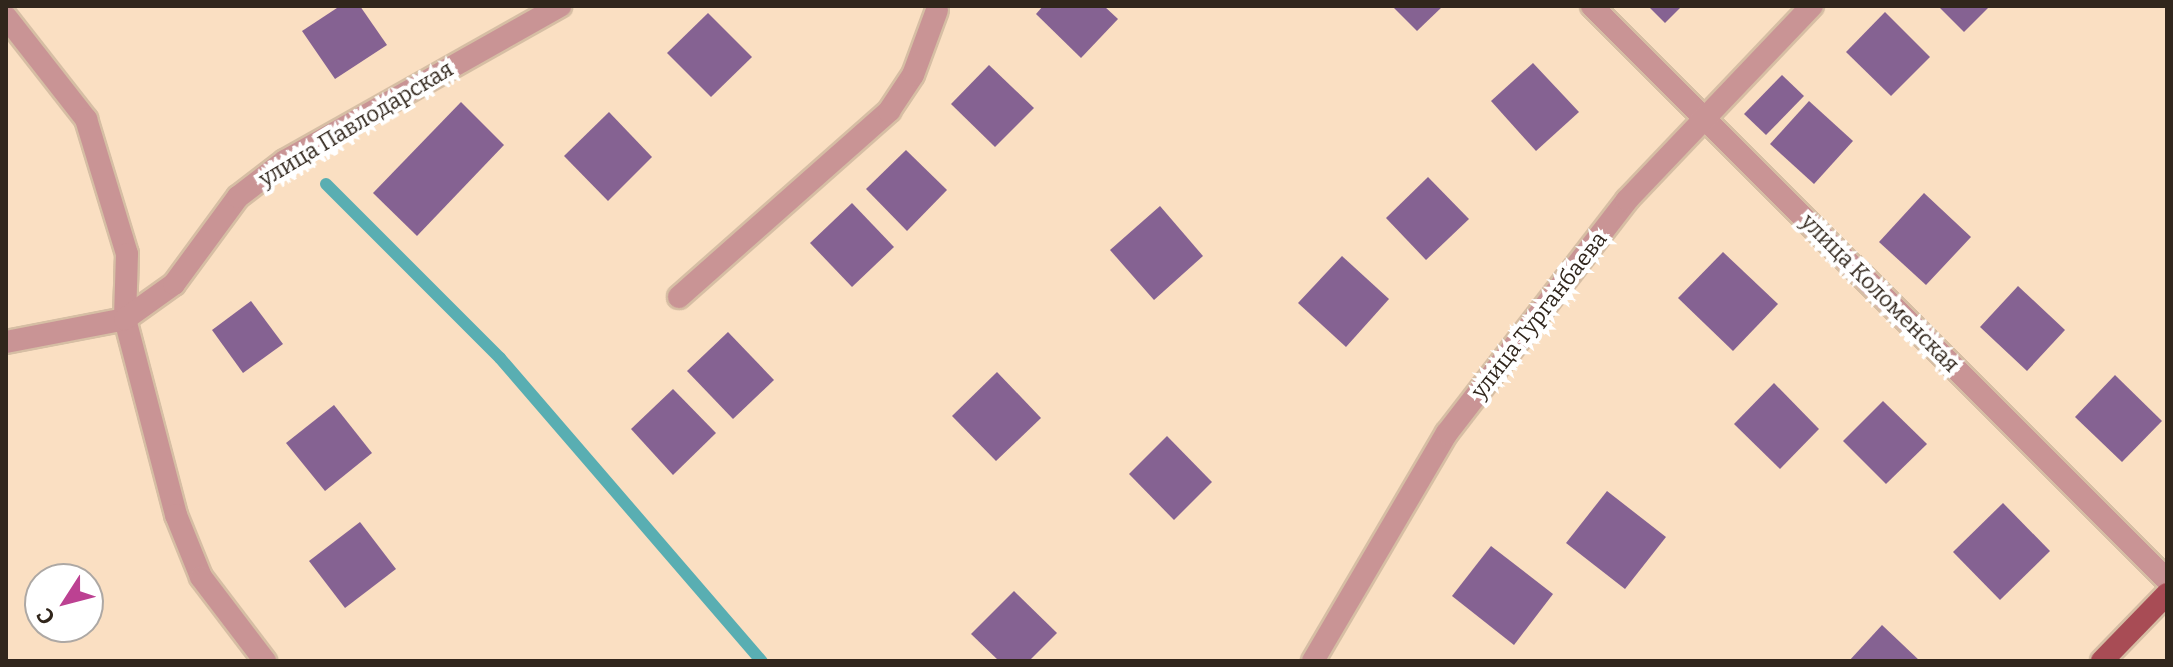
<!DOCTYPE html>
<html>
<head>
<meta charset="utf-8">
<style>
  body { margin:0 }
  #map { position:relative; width:2173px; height:667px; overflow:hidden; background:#fadfc2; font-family:Bitter,serif }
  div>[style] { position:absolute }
  .stream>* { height:12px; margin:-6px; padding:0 6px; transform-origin:6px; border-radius:6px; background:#59aeb2 }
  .building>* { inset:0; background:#856292 }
  .roads { filter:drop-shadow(2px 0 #d6bea4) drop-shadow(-2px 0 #d6bea4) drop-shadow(0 2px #d6bea4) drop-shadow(0 -2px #d6bea4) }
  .minor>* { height:22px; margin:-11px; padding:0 11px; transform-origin:11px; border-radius:11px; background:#c99495 }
  .primary>* { height:22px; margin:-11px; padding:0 11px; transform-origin:11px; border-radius:11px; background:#a84c55 }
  span { translate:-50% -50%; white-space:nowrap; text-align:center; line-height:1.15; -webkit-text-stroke:8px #fff; paint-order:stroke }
  .street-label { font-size:22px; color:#31261c }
  .frame { position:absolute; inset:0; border:8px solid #31261c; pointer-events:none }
  .north { position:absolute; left:24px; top:563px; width:80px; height:80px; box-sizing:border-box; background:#fff; border:2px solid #ada8a4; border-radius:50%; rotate:234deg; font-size:22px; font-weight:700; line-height:32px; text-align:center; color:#31261c }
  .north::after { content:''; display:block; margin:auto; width:28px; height:36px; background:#bc4192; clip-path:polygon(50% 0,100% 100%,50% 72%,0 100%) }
</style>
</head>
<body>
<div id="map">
  <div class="stream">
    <div style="left:326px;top:184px;width:246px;rotate:45deg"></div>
    <div style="left:500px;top:358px;width:401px;rotate:49.2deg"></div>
  </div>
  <div class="building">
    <div style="clip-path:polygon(340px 6px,360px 6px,387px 45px,335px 79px,302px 31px)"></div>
    <div style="clip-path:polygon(1043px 6px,1104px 6px,1118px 19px,1081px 58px,1036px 14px)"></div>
    <div style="clip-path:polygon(1392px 6px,1443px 6px,1417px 31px)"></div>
    <div style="clip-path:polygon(1648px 6px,1682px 6px,1665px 23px)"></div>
    <div style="clip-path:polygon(1938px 6px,1990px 6px,1964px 32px)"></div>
    <div style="clip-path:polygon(1885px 12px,1930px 57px,1891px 96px,1846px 52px)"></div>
    <div style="clip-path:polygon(708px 13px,752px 57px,711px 97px,667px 53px)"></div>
    <div style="clip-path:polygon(1533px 63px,1579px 112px,1536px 151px,1491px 101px)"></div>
    <div style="clip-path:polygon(989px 65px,1034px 108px,995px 147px,951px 104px)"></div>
    <div style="clip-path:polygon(1782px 75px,1804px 96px,1766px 135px,1744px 114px)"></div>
    <div style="clip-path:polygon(1809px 101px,1853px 141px,1814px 184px,1770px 144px)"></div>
    <div style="clip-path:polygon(461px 102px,504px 145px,417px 236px,373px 193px)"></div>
    <div style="clip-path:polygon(609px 112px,652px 157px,608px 201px,564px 156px)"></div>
    <div style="clip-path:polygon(906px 150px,947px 190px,907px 231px,866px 189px)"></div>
    <div style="clip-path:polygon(1428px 177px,1469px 219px,1426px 260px,1386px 218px)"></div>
    <div style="clip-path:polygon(1924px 193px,1971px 237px,1926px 285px,1879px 242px)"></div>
    <div style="clip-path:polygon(852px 203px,894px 247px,852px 287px,810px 243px)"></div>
    <div style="clip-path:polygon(1160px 206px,1203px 256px,1154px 300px,1110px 250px)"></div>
    <div style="clip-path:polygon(1723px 252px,1778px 304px,1733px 351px,1678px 298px)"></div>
    <div style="clip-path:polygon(1342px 256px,1389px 299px,1346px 347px,1298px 303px)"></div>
    <div style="clip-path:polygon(2018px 286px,2065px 330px,2027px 371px,1980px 327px)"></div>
    <div style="clip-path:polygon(251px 301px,283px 344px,243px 373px,212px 330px)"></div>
    <div style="clip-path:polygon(728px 332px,774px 380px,733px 419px,687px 371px)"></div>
    <div style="clip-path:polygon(997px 372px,1041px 418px,996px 461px,952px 416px)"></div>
    <div style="clip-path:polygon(2115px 375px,2162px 421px,2122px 462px,2075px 417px)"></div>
    <div style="clip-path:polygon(1774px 383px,1819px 429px,1780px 469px,1734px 424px)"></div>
    <div style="clip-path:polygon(673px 389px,716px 433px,673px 475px,631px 429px)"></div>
    <div style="clip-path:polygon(1883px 401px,1927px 444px,1886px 484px,1843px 441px)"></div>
    <div style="clip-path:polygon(334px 405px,372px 453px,325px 491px,286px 443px)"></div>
    <div style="clip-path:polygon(1167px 436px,1212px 482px,1174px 520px,1129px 474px)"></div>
    <div style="clip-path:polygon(1607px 491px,1666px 537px,1625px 589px,1566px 543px)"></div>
    <div style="clip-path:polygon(2003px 503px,2050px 551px,2000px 600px,1953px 552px)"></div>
    <div style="clip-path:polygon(360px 522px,396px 569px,345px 608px,309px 561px)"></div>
    <div style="clip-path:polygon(1491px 546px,1553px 594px,1514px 645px,1452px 596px)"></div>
    <div style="clip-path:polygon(1014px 591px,1057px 633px,1029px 661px,999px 661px,971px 634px)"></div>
    <div style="clip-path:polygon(1882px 625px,1920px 661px,1849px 661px)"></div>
  </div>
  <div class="roads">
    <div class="minor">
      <div style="left:1592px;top:6px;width:812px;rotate:44.95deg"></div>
      <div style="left:6px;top:17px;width:130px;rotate:51.9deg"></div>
      <div style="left:86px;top:119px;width:141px;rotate:73.1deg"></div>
      <div style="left:127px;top:254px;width:65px;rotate:91.8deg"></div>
      <div style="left:125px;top:319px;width:203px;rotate:75.4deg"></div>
      <div style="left:176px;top:515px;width:67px;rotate:68deg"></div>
      <div style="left:201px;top:577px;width:106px;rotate:52.7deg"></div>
      <div style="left:679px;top:297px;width:281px;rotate:-41.5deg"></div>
      <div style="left:889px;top:111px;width:43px;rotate:-56.3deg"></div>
      <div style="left:913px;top:75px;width:69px;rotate:-69.7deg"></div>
      <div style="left:6px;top:342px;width:121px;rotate:-10.9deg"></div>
      <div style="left:125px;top:319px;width:60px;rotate:-35.5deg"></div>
      <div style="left:174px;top:284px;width:108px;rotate:-53.7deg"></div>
      <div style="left:238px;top:197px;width:59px;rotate:-37.5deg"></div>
      <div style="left:285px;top:161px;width:316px;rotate:-29.4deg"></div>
      <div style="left:1313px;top:661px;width:264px;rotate:-59.6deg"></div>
      <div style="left:1447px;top:433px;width:294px;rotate:-52.3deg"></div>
      <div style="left:1627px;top:200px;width:268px;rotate:-46.4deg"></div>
    </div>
    <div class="primary">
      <div style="left:2102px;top:661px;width:93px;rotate:-45.9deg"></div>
    </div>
  </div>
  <div class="street-label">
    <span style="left:356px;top:124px;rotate:-31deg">улица Павлодарская</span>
    <span style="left:1880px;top:293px;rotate:45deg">улица Коломенская</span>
    <span style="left:1539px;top:315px;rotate:-52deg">улица Турганбаева</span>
  </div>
  <div class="frame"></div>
  <div class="north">С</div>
</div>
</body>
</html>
